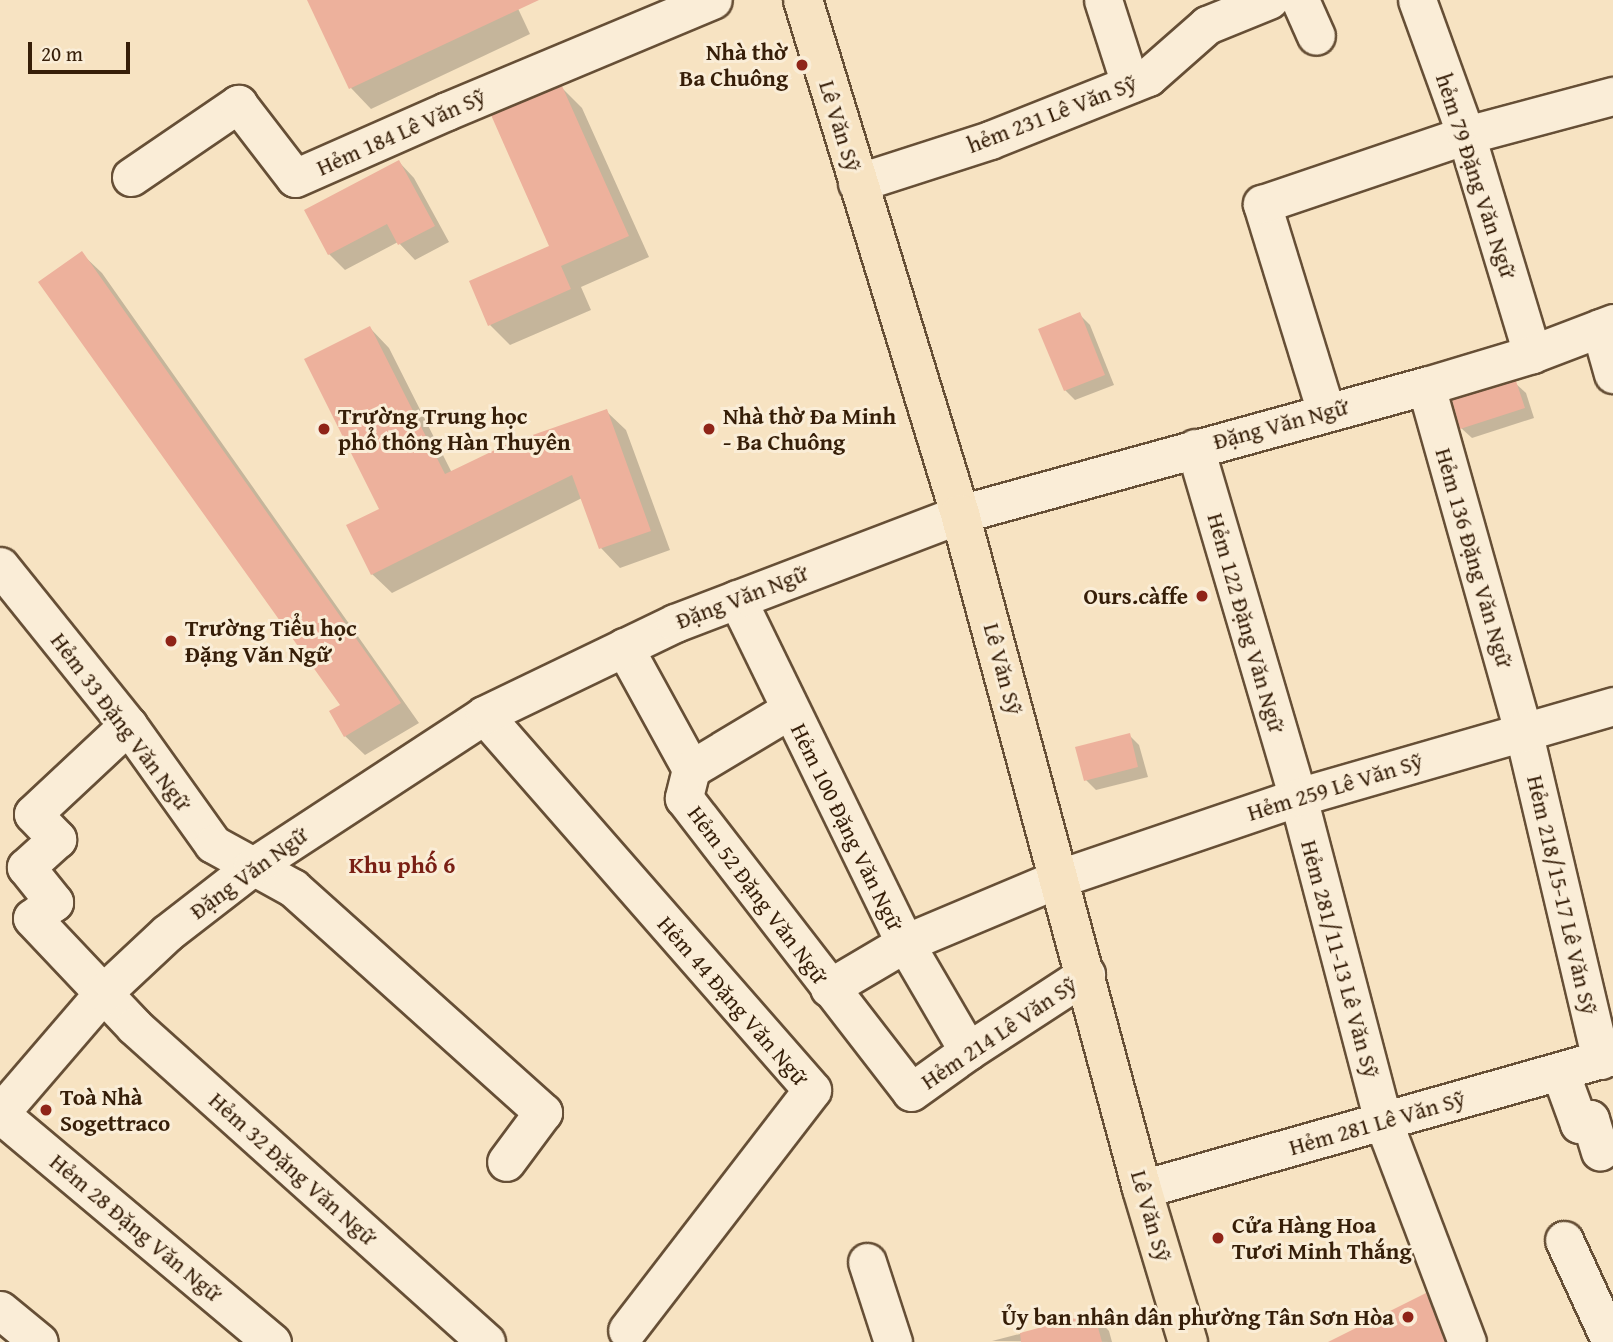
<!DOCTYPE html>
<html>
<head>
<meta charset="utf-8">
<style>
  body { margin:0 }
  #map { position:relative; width:1613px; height:1342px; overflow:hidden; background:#f7e3c2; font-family:"Gentium Book Plus",serif }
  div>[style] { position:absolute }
  .shadow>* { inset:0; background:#0003 }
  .building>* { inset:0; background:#edb19c }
  .roads { filter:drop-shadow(2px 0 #664f36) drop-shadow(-2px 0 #664f36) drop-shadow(0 2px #664f36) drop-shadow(0 -2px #664f36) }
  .minor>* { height:37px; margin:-18.5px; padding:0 18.5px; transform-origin:18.5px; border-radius:18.5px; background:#faedd7 }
  .major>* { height:38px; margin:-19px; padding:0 19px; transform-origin:19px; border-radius:19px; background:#f7e3c2 }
  .dots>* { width:19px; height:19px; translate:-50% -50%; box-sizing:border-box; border:4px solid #faedd7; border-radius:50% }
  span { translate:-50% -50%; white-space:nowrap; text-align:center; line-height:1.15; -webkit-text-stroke:6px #faedd7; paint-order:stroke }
  .poi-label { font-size:23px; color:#361e08; font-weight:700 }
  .right { translate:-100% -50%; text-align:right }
  .left { translate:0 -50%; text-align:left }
  .street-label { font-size:23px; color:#361e08 }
  .neighbourhood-label { font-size:24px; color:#7a1f14; font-weight:700 }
  .scale { position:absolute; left:28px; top:42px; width:102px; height:32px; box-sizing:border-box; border:4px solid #361e08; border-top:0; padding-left:9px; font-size:21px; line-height:24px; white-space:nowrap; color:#361e08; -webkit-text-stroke:5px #faedd7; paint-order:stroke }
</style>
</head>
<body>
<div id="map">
  <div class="shadow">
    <div style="clip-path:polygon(309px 0,514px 0,530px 34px,371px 109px,351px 88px)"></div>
    <div style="clip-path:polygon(562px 88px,582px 108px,649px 257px,581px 287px,591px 310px,510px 345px,490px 325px,552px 247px)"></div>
    <div style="clip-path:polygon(399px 162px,414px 178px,449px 242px,415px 260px,398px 242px,345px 270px,329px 254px)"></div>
    <div style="clip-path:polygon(82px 254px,102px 273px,419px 723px,365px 755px,345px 736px,342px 706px)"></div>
    <div style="clip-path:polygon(1079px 314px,1090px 325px,1114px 385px,1075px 400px,1065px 390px)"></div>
    <div style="clip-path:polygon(370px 328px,389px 348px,452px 473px,528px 439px,606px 411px,626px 430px,670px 550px,620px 568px,601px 548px,582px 498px,392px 593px,372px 574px,381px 510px)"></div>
    <div style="clip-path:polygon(1515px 383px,1526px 393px,1534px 418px,1472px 438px,1461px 428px)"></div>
    <div style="clip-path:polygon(1129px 735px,1139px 745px,1148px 777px,1096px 790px,1086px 780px)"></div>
    <div style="clip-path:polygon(1426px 1295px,1441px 1311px,1453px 1342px,1332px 1342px)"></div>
    <div style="clip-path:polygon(1094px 1315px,1109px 1331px,1112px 1342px,992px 1341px)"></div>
  </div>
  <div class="building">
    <div style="clip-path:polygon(307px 0,539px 0,349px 89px)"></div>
    <div style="clip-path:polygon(562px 86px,629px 236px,561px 266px,571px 289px,488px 326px,469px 281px,549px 246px,491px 115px)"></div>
    <div style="clip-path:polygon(399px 160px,435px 226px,398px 245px,387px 224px,328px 255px,304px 210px)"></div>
    <div style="clip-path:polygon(82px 251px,391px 688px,401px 703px,344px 737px,329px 711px,340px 705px,38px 282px)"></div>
    <div style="clip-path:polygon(1080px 312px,1105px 375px,1064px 391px,1038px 329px)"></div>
    <div style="clip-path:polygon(370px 326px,445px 474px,526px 435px,527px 437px,607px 409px,651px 531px,599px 549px,572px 475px,371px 575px,346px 525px,379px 509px,304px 359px)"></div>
    <div style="clip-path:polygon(1516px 381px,1525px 408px,1460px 429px,1452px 400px)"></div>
    <div style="clip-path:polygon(1130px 733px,1138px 767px,1084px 781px,1075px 747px)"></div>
    <div style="clip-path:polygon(1426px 1293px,1445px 1342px,1328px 1342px)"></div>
    <div style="clip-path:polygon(1094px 1313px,1102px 1342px,1021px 1342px,1020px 1333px)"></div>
  </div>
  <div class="roads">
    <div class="minor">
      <div style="left:1103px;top:0;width:88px;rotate:72.2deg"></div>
      <div style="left:1300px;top:0;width:39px;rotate:66deg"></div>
      <div style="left:1417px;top:0;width:144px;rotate:70.1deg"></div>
      <div style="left:1466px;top:135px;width:229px;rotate:73.2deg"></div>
      <div style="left:131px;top:177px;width:130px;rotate:-34.3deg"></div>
      <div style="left:238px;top:104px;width:93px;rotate:52.4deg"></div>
      <div style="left:295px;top:178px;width:166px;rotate:-23.8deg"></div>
      <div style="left:447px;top:111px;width:288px;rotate:-22.7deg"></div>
      <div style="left:857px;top:183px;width:140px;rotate:-17.9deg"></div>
      <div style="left:990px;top:140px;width:170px;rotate:-21.7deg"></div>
      <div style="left:1148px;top:77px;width:79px;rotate:-41.4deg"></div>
      <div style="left:1207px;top:25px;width:67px;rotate:-22deg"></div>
      <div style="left:1600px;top:328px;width:48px;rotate:74.2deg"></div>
      <div style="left:1426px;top:386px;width:357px;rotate:74.3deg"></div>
      <div style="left:1523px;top:730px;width:339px;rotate:76.7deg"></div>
      <div style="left:1326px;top:412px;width:218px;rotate:-107.1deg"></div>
      <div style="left:1262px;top:204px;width:215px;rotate:-18.7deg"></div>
      <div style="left:1466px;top:135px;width:152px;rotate:-14.9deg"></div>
      <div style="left:1195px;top:448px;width:364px;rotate:73.6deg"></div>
      <div style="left:1298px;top:797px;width:335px;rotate:75.3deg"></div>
      <div style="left:1383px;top:1121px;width:236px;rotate:69.2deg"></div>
      <div style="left:0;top:566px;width:204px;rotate:51.2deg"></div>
      <div style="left:128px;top:725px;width:146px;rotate:54.5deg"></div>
      <div style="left:213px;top:844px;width:91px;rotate:28.8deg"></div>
      <div style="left:293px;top:888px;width:336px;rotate:41.9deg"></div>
      <div style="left:543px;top:1112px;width:62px;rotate:126.5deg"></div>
      <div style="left:737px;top:599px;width:383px;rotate:64deg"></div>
      <div style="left:905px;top:943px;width:125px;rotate:59.7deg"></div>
      <div style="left:624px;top:647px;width:139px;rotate:61.2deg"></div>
      <div style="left:691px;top:769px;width:30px;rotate:104deg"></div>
      <div style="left:684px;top:798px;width:371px;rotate:52.3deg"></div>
      <div style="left:911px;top:1092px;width:70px;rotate:-35.7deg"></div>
      <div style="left:968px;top:1051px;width:141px;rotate:-33.1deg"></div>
      <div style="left:484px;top:715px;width:498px;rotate:48.8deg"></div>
      <div style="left:812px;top:1090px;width:303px;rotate:127.6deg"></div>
      <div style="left:128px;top:725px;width:130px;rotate:136.9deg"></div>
      <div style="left:33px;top:814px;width:35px;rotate:46deg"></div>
      <div style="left:57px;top:839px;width:42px;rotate:137.9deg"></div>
      <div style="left:26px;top:867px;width:45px;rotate:51.3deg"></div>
      <div style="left:54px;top:902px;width:27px;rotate:144deg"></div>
      <div style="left:32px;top:918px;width:149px;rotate:46.6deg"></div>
      <div style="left:134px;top:1026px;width:473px;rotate:41.9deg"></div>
      <div style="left:691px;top:769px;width:114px;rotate:-31deg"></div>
      <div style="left:829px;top:988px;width:88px;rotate:-30.6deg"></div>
      <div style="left:905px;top:943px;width:168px;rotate:-22.8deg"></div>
      <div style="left:1060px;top:878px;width:251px;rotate:-18.8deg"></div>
      <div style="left:1298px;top:797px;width:328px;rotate:-16.1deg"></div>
      <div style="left:1560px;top:1072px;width:55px;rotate:69.9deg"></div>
      <div style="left:1579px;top:1124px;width:12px;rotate:-24deg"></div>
      <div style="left:1590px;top:1119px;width:34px;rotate:73deg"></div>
      <div style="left:0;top:1113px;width:160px;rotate:-49.3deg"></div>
      <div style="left:104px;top:992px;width:86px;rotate:-43.1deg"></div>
      <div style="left:167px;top:933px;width:108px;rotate:-37.8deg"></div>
      <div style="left:252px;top:867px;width:277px;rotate:-33.2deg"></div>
      <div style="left:484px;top:715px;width:212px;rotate:-25.7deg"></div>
      <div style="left:675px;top:623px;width:305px;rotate:-20.9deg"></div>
      <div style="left:960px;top:514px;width:483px;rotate:-15.4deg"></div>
      <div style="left:1426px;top:386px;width:111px;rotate:-16.8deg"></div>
      <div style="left:1532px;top:354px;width:87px;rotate:-20.9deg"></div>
      <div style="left:0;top:1114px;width:355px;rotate:40deg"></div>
      <div style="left:1142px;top:1189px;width:489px;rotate:-15.8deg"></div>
      <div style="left:1564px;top:1240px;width:112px;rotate:65.3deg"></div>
      <div style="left:867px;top:1262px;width:84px;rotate:72deg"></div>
      <div style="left:0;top:1310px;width:50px;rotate:39.4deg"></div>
    </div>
    <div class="major">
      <div style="left:803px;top:0;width:537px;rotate:73.01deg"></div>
      <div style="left:960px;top:514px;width:699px;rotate:74.91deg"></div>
      <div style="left:1142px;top:1189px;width:160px;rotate:73.3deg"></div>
    </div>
  </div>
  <div class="dots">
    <div style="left:802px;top:65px;background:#8f2418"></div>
    <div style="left:324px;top:429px;background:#8f2418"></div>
    <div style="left:709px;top:429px;background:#8f2418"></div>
    <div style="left:1202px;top:596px;background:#8f2418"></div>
    <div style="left:171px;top:641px;background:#8f2418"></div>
    <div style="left:46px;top:1110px;background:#8f2418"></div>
    <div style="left:1218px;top:1238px;background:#8f2418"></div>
    <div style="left:1408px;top:1317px;background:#8f2418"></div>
  </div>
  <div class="poi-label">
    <span class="right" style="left:788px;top:65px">Nhà thờ<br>Ba Chuông</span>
    <span class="left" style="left:338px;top:429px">Trường Trung học<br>phổ thông Hàn Thuyên</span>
    <span class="left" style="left:723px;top:429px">Nhà thờ Đa Minh<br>- Ba Chuông</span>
    <span class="right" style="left:1188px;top:596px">Ours.càffe</span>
    <span class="left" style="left:185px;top:641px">Trường Tiểu học<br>Đặng Văn Ngữ</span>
    <span class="left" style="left:60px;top:1110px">Toà Nhà<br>Sogettraco</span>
    <span class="left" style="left:1232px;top:1238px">Cửa Hàng Hoa<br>Tươi Minh Thắng</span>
    <span class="right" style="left:1394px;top:1317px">Ủy ban nhân dân phường Tân Sơn Hòa</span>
  </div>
  <div class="street-label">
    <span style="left:1052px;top:114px;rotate:-21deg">hẻm 231 Lê Văn Sỹ</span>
    <span style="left:840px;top:126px;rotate:73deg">Lê Văn Sỹ</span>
    <span style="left:401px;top:132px;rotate:-24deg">Hẻm 184 Lê Văn Sỹ</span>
    <span style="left:1476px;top:176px;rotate:72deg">hẻm 79 Đặng Văn Ngữ</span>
    <span style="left:1281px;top:424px;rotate:-15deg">Đặng Văn Ngữ</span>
    <span style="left:1474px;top:558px;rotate:74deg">Hẻm 136 Đặng Văn Ngữ</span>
    <span style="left:742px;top:597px;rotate:-21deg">Đặng Văn Ngữ</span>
    <span style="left:1246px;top:623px;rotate:74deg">Hẻm 122 Đặng Văn Ngữ</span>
    <span style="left:1003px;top:669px;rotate:75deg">Lê Văn Sỹ</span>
    <span style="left:121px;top:722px;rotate:53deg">Hẻm 33 Đặng Văn Ngữ</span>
    <span style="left:1335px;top:787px;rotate:-17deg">Hẻm 259 Lê Văn Sỹ</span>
    <span style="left:847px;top:827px;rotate:64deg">Hẻm 100 Đặng Văn Ngữ</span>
    <span style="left:249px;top:873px;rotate:-36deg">Đặng Văn Ngữ</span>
    <span style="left:758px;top:895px;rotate:53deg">Hẻm 52 Đặng Văn Ngữ</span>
    <span style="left:1562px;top:895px;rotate:77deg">Hẻm 218/15-17 Lê Văn Sỹ</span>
    <span style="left:1340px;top:959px;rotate:75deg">Hẻm 281/11-13 Lê Văn Sỹ</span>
    <span style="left:733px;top:1001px;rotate:49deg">Hẻm 44 Đặng Văn Ngữ</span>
    <span style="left:999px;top:1033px;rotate:-34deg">Hẻm 214 Lê Văn Sỹ</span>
    <span style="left:1377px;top:1123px;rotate:-16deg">Hẻm 281 Lê Văn Sỹ</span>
    <span style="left:293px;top:1169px;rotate:42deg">Hẻm 32 Đặng Văn Ngữ</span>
    <span style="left:1151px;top:1216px;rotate:74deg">Lê Văn Sỹ</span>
    <span style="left:136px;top:1228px;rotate:40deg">Hẻm 28 Đặng Văn Ngữ</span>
  </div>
  <div class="neighbourhood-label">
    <span style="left:402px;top:865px">Khu phố 6</span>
  </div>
  <div class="scale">20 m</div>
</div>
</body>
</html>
